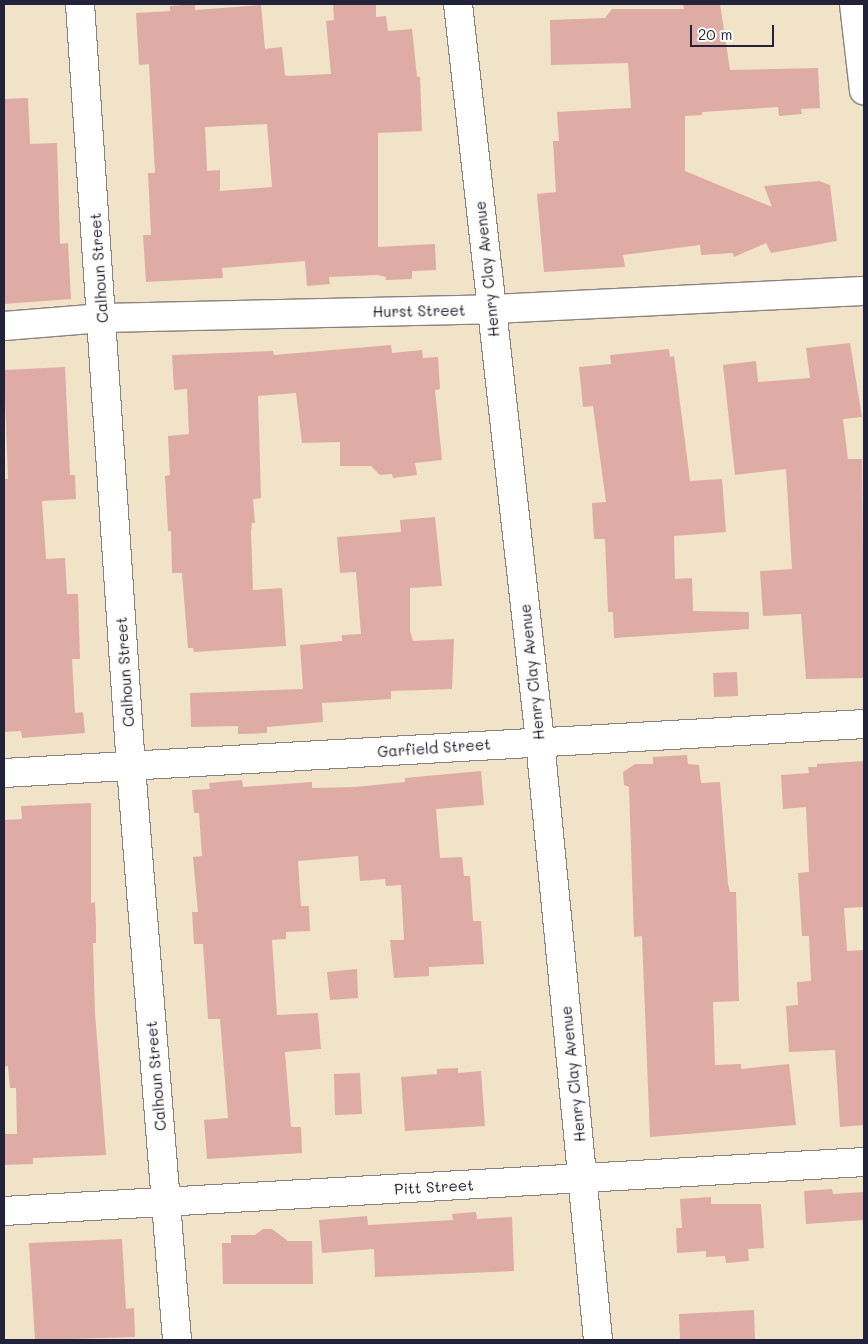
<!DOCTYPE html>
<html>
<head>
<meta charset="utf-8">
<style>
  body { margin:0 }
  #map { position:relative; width:868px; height:1344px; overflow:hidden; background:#f1e3c7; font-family:Mali,sans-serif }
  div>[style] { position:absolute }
  .building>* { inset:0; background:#dfaba5 }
  .roads { filter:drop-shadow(1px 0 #8a8281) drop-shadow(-1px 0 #8a8281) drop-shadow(0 1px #8a8281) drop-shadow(0 -1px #8a8281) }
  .minor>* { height:28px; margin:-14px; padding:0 14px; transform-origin:14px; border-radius:14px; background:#fff }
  span { translate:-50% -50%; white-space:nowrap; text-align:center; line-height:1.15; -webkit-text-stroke:4px #fdfcf7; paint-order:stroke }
  .street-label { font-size:15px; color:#22223b }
  .frame { position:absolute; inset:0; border:5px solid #22223b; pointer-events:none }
  .scale { position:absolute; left:690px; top:25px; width:84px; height:22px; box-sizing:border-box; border:2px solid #22223b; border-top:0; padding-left:6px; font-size:15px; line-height:18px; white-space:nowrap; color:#22223b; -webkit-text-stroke:4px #fdfcf7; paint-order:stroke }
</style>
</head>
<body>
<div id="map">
  <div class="building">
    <div style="clip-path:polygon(evenodd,195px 4px,195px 10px,261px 5px,265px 49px,282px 47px,285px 75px,288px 76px,331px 74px,326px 21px,334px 20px,333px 4px,376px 4px,376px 17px,386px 16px,388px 31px,412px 29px,417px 77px,420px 77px,422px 131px,378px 133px,378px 247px,435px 244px,436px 270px,412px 271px,412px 279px,386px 280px,386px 277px,377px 275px,329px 277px,330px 284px,307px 286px,305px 261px,222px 268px,223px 278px,146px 282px,143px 235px,151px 235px,148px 173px,155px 173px,149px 64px,139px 65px,136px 13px,170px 11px,170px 6px,195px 4px,267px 124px,272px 187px,220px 191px,220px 170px,207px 171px,205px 127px,267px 124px)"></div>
    <div style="clip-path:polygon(683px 4px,720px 4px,730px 70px,818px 68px,820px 108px,801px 109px,802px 114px,779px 116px,778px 107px,702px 112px,702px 115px,685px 116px,685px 171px,772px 207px,764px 186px,819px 181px,830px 185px,837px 241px,771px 253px,766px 243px,734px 257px,733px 253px,701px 255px,700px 245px,623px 255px,625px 267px,544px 272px,537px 194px,556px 192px,553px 141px,559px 141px,557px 112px,631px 108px,628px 63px,551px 65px,550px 20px,605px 18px,612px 9px,684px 9px)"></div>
    <div style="clip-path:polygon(28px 98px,30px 144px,57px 143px,60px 244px,68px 243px,71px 299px,4px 304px,4px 99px)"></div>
    <div style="clip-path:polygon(850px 343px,862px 417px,843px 419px,848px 459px,862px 459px,864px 678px,806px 679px,801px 614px,763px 616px,760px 571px,792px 569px,786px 469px,735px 475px,723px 365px,756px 361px,758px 382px,810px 378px,806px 348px)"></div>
    <div style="clip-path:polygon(391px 345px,392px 353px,422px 350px,423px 358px,438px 357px,440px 389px,435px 390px,442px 460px,415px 463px,417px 475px,393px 478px,392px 474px,380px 475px,371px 466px,340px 466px,340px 442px,302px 443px,296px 393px,258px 396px,261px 498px,253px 499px,255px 523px,252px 523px,251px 532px,253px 590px,282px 588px,286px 646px,194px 652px,193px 648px,188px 648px,182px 573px,172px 573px,171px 531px,168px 531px,165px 476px,170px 475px,168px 436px,189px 434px,187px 389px,174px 390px,172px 355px,273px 351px,274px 355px)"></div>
    <div style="clip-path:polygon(669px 349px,670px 357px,674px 356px,690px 481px,722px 479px,726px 532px,674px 536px,675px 579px,692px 578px,693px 611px,749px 612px,749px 629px,614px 638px,613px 612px,608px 612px,605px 539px,594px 539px,592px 503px,606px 502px,593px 406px,583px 407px,579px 367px,611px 364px,610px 355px)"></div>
    <div style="clip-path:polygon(65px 367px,70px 475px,75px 475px,76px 499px,42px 501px,46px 559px,65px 558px,67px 594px,78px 594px,80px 659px,72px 659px,75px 713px,83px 712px,85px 733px,22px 738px,21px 731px,4px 732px,4px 479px,8px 479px,4px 370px)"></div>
    <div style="clip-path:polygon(435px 517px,442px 586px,410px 588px,410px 631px,413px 641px,454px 639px,452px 689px,391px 691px,391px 699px,322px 703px,323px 722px,267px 727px,267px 733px,238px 734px,238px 726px,191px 727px,190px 693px,303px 689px,300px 645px,342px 641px,342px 635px,361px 634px,356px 572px,340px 573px,337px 537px,401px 532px,400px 520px)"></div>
    <div style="clip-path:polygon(737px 672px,738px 696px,714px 697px,713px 673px)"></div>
    <div style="clip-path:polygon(687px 755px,688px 764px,699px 765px,701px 783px,720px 782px,728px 884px,730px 892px,736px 892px,739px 1001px,713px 1002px,715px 1065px,741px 1064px,741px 1069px,789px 1064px,796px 1125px,650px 1137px,642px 936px,634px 937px,629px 787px,624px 785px,623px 772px,635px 764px,653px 764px,653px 757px)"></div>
    <div style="clip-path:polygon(864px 761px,864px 907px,844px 908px,847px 951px,864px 950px,864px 1125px,840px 1127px,835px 1050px,789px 1052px,786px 1006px,798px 1005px,797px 982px,811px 981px,809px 936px,802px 936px,798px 873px,809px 872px,806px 807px,783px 809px,781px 775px,809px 773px,808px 767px,817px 767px,817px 764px)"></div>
    <div style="clip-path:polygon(481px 771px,484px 805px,436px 809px,440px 858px,462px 857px,464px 876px,470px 876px,473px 921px,481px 921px,484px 964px,429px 967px,429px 976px,394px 978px,390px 940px,404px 940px,401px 885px,386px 886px,385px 879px,360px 881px,358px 856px,298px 861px,301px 906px,309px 906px,310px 931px,286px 932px,286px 939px,272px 940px,277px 1015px,318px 1013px,321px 1049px,285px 1052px,291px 1127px,301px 1127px,302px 1153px,207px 1159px,204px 1120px,228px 1118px,220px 1019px,208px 1019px,203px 944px,194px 944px,192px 912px,198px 912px,193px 857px,202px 856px,199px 813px,194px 813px,192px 790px,210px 789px,209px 783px,242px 780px,243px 787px,312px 782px,312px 788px,355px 787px,405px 782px,405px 778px)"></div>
    <div style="clip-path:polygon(91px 803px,91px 903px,95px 902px,96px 925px,96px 943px,93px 943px,95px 1013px,106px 1155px,33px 1158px,33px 1164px,4px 1165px,4px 1134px,17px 1134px,16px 1088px,10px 1088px,8px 1066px,4px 1067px,4px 820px,22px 819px,21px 806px)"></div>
    <div style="clip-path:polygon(357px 969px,358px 998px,330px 1000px,327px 972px)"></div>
    <div style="clip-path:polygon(458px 1068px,458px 1073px,481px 1071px,485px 1126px,405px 1131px,401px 1077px,437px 1074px,437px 1069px)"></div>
    <div style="clip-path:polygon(360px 1073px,362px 1114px,335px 1115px,334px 1074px)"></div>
    <div style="clip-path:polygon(832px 1189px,833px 1194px,864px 1192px,864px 1220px,806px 1224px,804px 1191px)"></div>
    <div style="clip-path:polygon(711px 1197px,711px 1204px,761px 1204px,764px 1248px,748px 1249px,749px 1261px,726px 1263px,725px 1256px,706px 1257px,706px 1251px,677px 1253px,676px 1228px,682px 1228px,680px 1199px)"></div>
    <div style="clip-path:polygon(476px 1212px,477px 1219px,512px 1217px,514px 1271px,375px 1277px,374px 1249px,322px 1253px,319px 1220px,367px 1216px,368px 1225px,453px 1220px,452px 1214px)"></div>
    <div style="clip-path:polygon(263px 1229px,272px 1229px,288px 1241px,312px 1241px,313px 1284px,223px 1284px,222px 1243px,231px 1243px,231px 1235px,255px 1235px)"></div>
    <div style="clip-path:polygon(122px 1239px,126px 1309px,134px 1308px,135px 1337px,35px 1340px,29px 1243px)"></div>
    <div style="clip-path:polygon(754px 1310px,755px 1340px,680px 1340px,679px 1314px)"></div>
  </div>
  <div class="roads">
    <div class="minor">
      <div style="left:80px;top:4px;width:765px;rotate:86.18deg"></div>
      <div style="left:131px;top:767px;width:575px;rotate:85.41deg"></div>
      <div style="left:458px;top:4px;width:742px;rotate:83.65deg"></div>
      <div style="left:540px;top:741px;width:602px;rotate:84.47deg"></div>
      <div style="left:854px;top:4px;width:87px;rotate:83.4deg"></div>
      <div style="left:4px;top:326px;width:99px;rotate:-4.6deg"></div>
      <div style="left:103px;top:318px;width:389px;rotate:-1.3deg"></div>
      <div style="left:492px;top:309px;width:372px;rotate:-2.8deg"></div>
      <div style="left:4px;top:773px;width:861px;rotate:-3.26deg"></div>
      <div style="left:4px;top:1211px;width:861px;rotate:-3.26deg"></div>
    </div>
  </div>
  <div class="street-label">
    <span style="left:99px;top:268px;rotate:-94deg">Calhoun Street</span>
    <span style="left:487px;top:269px;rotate:-96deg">Henry Clay Avenue</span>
    <span style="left:419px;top:311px;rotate:-1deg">Hurst Street</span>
    <span style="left:125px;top:672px;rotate:-94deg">Calhoun Street</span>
    <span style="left:532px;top:672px;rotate:-96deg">Henry Clay Avenue</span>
    <span style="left:434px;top:748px;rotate:-4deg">Garfield Street</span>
    <span style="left:573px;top:1074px;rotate:-96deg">Henry Clay Avenue</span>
    <span style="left:156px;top:1076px;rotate:-95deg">Calhoun Street</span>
    <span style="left:434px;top:1187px;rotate:-3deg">Pitt Street</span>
  </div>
  <div class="frame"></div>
  <div class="scale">20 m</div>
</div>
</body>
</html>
